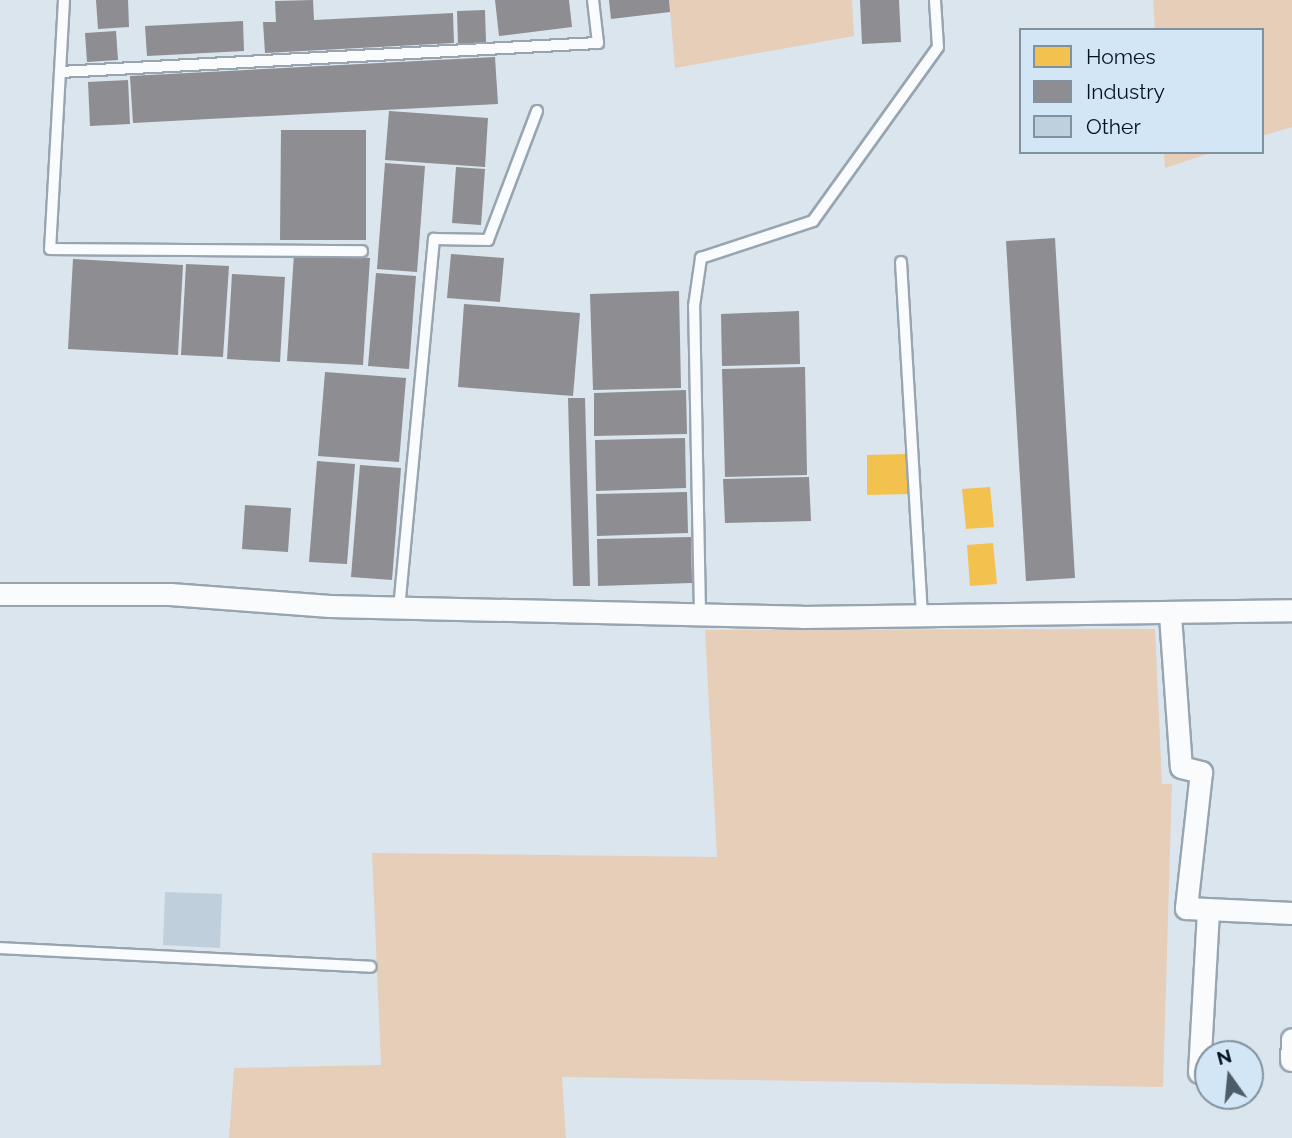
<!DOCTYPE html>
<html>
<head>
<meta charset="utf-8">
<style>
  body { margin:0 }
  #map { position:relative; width:1292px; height:1138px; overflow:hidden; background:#dbe5ee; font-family:Raleway,sans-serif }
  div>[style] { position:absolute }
  .green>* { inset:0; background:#e7ceb8 }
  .homes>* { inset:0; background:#f2c14e }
  .industry>* { inset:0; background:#8d8d92 }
  .building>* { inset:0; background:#bfcfdc }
  .roads { filter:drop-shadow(2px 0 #98a5b0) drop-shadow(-2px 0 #98a5b0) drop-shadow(0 2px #98a5b0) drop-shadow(0 -2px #98a5b0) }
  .service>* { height:10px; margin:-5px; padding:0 5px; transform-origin:5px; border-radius:5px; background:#fafbfc }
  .minor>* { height:21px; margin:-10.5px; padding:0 10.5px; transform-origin:10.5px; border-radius:10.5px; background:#fafbfc }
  span { translate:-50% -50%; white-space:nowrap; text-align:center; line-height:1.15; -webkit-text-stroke:7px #d3e6f6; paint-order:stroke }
  .legend { position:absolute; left:1019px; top:28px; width:245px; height:126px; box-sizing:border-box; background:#d3e6f6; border:2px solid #7f92a0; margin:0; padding:9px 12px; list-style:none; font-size:21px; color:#021320 }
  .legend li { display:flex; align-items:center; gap:14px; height:35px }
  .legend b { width:35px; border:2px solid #7f92a0 }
  .north { position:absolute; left:1194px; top:1040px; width:70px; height:70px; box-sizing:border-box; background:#d3e6f6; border:2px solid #7f92a0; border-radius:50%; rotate:345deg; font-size:19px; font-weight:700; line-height:28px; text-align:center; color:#021320 }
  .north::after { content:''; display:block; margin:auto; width:24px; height:32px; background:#4e5c68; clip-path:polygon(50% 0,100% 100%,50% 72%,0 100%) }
</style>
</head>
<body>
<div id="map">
  <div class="green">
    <div style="clip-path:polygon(669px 0,852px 0,854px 36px,675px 68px)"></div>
    <div style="clip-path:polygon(1153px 0,1292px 0,1292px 127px,1262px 136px,1262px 30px,1155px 30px)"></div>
    <div style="clip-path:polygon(1164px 152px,1213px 152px,1165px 168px)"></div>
    <div style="clip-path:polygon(1155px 629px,1162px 784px,1172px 784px,1163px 1087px,562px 1077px,566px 1138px,229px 1138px,234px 1068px,381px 1065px,372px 853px,717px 857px,705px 630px)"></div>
  </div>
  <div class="homes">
    <div style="clip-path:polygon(908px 454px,909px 494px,867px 495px,867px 455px)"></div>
    <div style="clip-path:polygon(990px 487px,994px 527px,966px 529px,962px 489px)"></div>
    <div style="clip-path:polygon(993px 543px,997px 584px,970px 586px,967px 545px)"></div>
  </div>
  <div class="industry">
    <div style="clip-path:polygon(96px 0,128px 0,129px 27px,98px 29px)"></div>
    <div style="clip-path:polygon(313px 0,314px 20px,453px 13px,454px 43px,265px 53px,263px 22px,276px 22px,275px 1px)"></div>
    <div style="clip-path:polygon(495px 0,569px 0,572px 27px,499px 36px)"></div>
    <div style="clip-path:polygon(609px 0,669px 0,670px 12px,611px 19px)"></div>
    <div style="clip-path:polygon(860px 0,899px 0,901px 42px,862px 44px)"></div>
    <div style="clip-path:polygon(485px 10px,486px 43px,458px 44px,457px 11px)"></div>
    <div style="clip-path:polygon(243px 21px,244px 51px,147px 56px,145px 26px)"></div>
    <div style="clip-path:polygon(116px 31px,118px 60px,87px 62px,85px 33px)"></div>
    <div style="clip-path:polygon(495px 57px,498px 104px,133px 123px,130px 76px)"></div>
    <div style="clip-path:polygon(128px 80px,130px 124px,90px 126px,88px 82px)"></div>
    <div style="clip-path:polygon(389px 111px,488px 118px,485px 167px,385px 160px)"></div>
    <div style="clip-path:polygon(281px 130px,366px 130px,366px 240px,280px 240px)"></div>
    <div style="clip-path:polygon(385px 163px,425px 166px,417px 272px,377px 269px)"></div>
    <div style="clip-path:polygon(456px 167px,485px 169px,481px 225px,452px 223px)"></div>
    <div style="clip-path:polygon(1055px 238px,1075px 578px,1026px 581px,1006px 241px)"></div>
    <div style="clip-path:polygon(294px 254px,370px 258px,363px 365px,287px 361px)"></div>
    <div style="clip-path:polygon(451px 254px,504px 258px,500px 302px,447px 298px)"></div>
    <div style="clip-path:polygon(73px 259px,183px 265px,178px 355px,68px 349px)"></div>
    <div style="clip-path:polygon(186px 264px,229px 266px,223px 357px,181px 355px)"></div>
    <div style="clip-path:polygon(376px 273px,416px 276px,409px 369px,368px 366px)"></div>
    <div style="clip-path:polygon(232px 274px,285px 277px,280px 362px,227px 359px)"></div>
    <div style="clip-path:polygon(679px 291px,681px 388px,593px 390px,590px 294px)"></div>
    <div style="clip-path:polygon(464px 304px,580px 313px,573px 396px,458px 387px)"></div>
    <div style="clip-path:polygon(799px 311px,800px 364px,722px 366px,721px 314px)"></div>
    <div style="clip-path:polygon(805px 367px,807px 475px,725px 477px,722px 369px)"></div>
    <div style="clip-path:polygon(325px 372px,406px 378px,399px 462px,318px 456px)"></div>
    <div style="clip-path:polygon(686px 390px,687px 434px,594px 436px,594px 393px)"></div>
    <div style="clip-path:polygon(568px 398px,585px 398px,590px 586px,573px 586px)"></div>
    <div style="clip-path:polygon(685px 438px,686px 488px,596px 491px,595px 440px)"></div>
    <div style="clip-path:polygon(317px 461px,355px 464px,347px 564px,309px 562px)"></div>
    <div style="clip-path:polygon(360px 465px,401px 468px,392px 580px,351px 577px)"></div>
    <div style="clip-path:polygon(809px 477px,811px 521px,725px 523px,723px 479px)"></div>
    <div style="clip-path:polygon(687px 492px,688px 533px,597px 536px,596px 494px)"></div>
    <div style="clip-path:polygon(245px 505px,291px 508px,288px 552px,242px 549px)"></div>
    <div style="clip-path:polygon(691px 537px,692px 583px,598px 586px,597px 539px)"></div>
  </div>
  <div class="building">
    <div style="clip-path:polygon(165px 892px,222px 894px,220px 948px,163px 945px)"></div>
  </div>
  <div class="roads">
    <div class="service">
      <div style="left:64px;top:0;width:249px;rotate:93.2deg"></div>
      <div style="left:50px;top:249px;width:312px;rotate:0.4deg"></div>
      <div style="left:60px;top:72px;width:539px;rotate:-3.09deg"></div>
      <div style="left:598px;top:43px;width:43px;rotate:-96.6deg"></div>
      <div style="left:901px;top:262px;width:357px;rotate:86.6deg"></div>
      <div style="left:399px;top:609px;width:372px;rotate:-84.6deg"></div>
      <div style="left:434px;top:239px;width:54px;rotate:1.1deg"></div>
      <div style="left:488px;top:240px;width:138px;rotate:-69.2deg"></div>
      <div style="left:700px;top:613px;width:307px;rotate:-91.1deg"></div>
      <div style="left:694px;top:306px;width:49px;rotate:-81.7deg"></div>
      <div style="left:701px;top:258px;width:118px;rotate:-18.3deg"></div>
      <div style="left:813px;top:221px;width:214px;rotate:-54.3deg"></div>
      <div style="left:938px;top:47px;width:47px;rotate:-93.7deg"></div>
      <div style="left:0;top:948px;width:371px;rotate:2.9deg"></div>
    </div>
    <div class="minor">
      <div style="left:0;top:594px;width:170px"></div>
      <div style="left:170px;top:594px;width:160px;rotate:4.3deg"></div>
      <div style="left:330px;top:606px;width:472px;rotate:1.3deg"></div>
      <div style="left:802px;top:617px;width:490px;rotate:-0.8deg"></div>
      <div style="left:1170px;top:615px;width:152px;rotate:85.9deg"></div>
      <div style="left:1181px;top:767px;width:21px;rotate:14deg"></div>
      <div style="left:1201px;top:772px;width:137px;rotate:96.3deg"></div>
      <div style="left:1186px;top:908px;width:106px;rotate:2.7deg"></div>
      <div style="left:1291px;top:1060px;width:21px;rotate:-87deg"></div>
      <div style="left:1199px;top:1072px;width:163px;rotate:-86.8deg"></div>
    </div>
  </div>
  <ul class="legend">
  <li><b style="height:19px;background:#f2c14e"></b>Homes</li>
  <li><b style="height:19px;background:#8d8d92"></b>Industry</li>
  <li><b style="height:19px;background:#bfcfdc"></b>Other</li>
  </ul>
  <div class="north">N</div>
</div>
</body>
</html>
